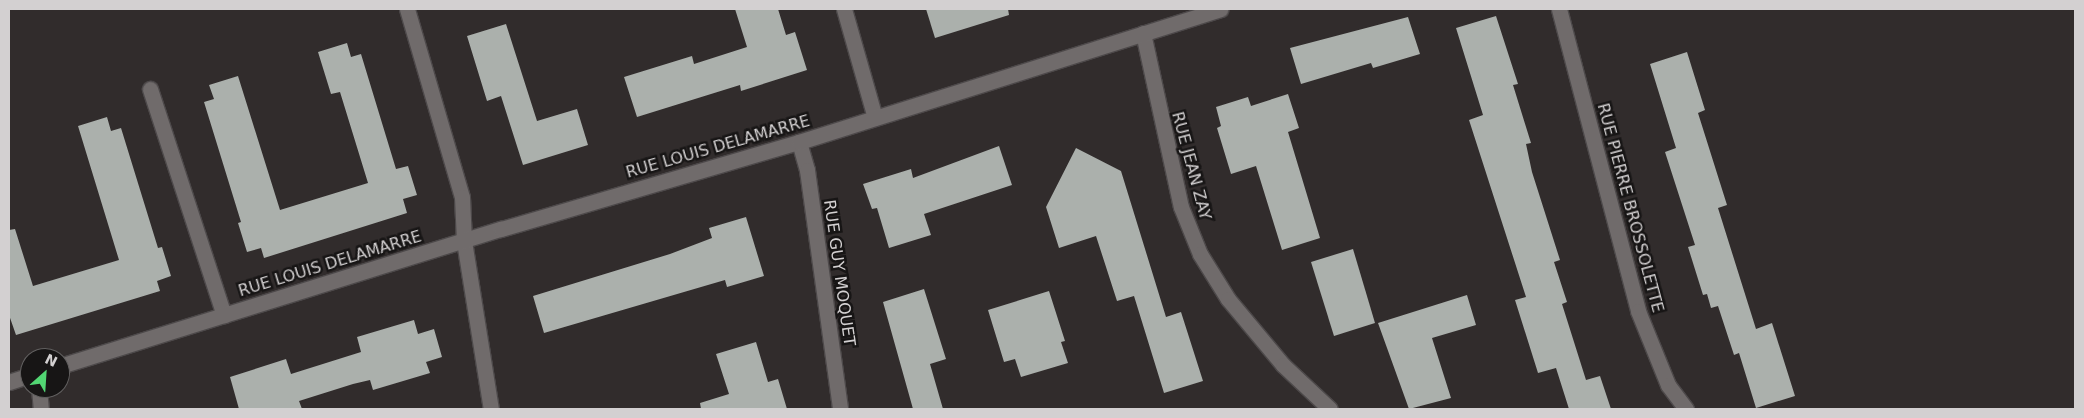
<!DOCTYPE html>
<html>
<head>
<meta charset="utf-8">
<style>
  body { margin:0 }
  #map { position:relative; width:2084px; height:418px; overflow:hidden; background:#312c2c; font-family:"DejaVu Sans",sans-serif }
  div>[style] { position:absolute }
  .building>* { inset:0; background:#abb0ac }
  .roads { filter:drop-shadow(1px 0 #4d494a) drop-shadow(-1px 0 #4d494a) drop-shadow(0 1px #4d494a) drop-shadow(0 -1px #4d494a) }
  .street>* { height:15px; margin:-7.5px; padding:0 7.5px; transform-origin:7.5px; border-radius:7.5px; background:#706b6b }
  span { translate:-50% -50%; white-space:nowrap; text-align:center; line-height:1.15; -webkit-text-stroke:5px #171515; paint-order:stroke }
  .street-label { font-size:16px; color:#d3d0d1 }
  .frame { position:absolute; inset:0; border:10px solid #d3d0d1; pointer-events:none }
  .north { position:absolute; left:20px; top:348px; width:50px; height:50px; box-sizing:border-box; background:#171515; border:1px solid #626060; border-radius:50%; rotate:26deg; font-size:14px; font-weight:700; line-height:20px; text-align:center; color:#d3d0d1 }
  .north::after { content:''; display:block; margin:auto; width:18px; height:22px; background:#52d673; clip-path:polygon(50% 0,100% 100%,50% 72%,0 100%) }
</style>
</head>
<body>
<div id="map">
  <div class="building">
    <div style="clip-path:polygon(735px 9px,778px 9px,786px 35px,795px 32px,807px 70px,741px 91px,740px 85px,637px 117px,624px 77px,692px 56px,694px 64px,747px 47px)"></div>
    <div style="clip-path:polygon(926px 9px,1008px 9px,1009px 15px,935px 38px)"></div>
    <div style="clip-path:polygon(1496px 16px,1518px 84px,1513px 85px,1531px 143px,1526px 144px,1532px 172px,1560px 260px,1554px 262px,1567px 302px,1562px 304px,1586px 380px,1600px 376px,1611px 409px,1569px 409px,1556px 368px,1538px 373px,1515px 300px,1526px 297px,1469px 120px,1483px 115px,1456px 28px)"></div>
    <div style="clip-path:polygon(1408px 17px,1420px 54px,1373px 68px,1371px 63px,1301px 84px,1290px 48px)"></div>
    <div style="clip-path:polygon(506px 24px,537px 121px,577px 109px,588px 145px,523px 165px,501px 96px,487px 101px,467px 36px)"></div>
    <div style="clip-path:polygon(347px 43px,351px 57px,361px 54px,396px 169px,408px 166px,417px 195px,403px 199px,407px 213px,264px 258px,261px 248px,247px 252px,238px 223px,241px 222px,204px 102px,214px 99px,209px 85px,238px 76px,280px 210px,368px 183px,340px 92px,331px 94px,318px 52px)"></div>
    <div style="clip-path:polygon(1687px 52px,1705px 110px,1698px 113px,1727px 205px,1718px 208px,1756px 329px,1772px 323px,1795px 396px,1756px 408px,1739px 353px,1734px 355px,1718px 306px,1711px 308px,1707px 294px,1703px 295px,1688px 247px,1695px 245px,1665px 152px,1676px 148px,1650px 64px)"></div>
    <div style="clip-path:polygon(1288px 94px,1299px 128px,1288px 132px,1320px 238px,1282px 250px,1256px 166px,1231px 174px,1217px 128px,1221px 126px,1216px 107px,1248px 97px,1251px 106px)"></div>
    <div style="clip-path:polygon(107px 117px,111px 131px,121px 128px,158px 248px,162px 247px,171px 276px,157px 281px,160px 291px,16px 335px,9px 315px,9px 230px,15px 229px,33px 286px,119px 260px,78px 126px)"></div>
    <div style="clip-path:polygon(999px 146px,1012px 185px,924px 214px,931px 235px,889px 248px,877px 208px,872px 209px,863px 184px,911px 169px,913px 178px)"></div>
    <div style="clip-path:polygon(1076px 148px,1121px 171px,1166px 317px,1181px 312px,1203px 381px,1164px 393px,1134px 296px,1117px 301px,1096px 236px,1059px 248px,1046px 207px)"></div>
    <div style="clip-path:polygon(746px 217px,764px 276px,727px 287px,725px 280px,544px 333px,533px 296px,670px 254px,712px 238px,709px 228px)"></div>
    <div style="clip-path:polygon(1353px 249px,1375px 323px,1334px 336px,1311px 262px)"></div>
    <div style="clip-path:polygon(924px 289px,946px 359px,930px 364px,943px 409px,913px 409px,883px 302px)"></div>
    <div style="clip-path:polygon(1049px 291px,1065px 341px,1061px 342px,1068px 363px,1021px 377px,1015px 359px,1004px 362px,988px 310px)"></div>
    <div style="clip-path:polygon(1467px 295px,1476px 325px,1432px 338px,1451px 398px,1409px 409px,1378px 323px)"></div>
    <div style="clip-path:polygon(414px 320px,418px 334px,434px 329px,442px 357px,426px 362px,430px 373px,373px 390px,370px 380px,353px 384px,299px 401px,302px 409px,239px 409px,230px 377px,286px 359px,291px 374px,361px 352px,357px 337px)"></div>
    <div style="clip-path:polygon(756px 342px,768px 382px,778px 379px,787px 409px,701px 409px,700px 403px,729px 394px,716px 354px)"></div>
  </div>
  <div class="roads">
    <div class="street">
      <div style="left:407px;top:9px;width:196px;rotate:73.7deg"></div>
      <div style="left:462px;top:197px;width:44px;rotate:87.4deg"></div>
      <div style="left:464px;top:241px;width:170px;rotate:80.9deg"></div>
      <div style="left:844px;top:9px;width:113px;rotate:74.1deg"></div>
      <div style="left:1559px;top:9px;width:312px;rotate:75.3deg"></div>
      <div style="left:1638px;top:311px;width:80px;rotate:67.9deg"></div>
      <div style="left:1668px;top:385px;width:30px;rotate:53deg"></div>
      <div style="left:1143px;top:33px;width:178px;rotate:77.7deg"></div>
      <div style="left:1181px;top:207px;width:51px;rotate:68deg"></div>
      <div style="left:1200px;top:254px;width:53px;rotate:58.1deg"></div>
      <div style="left:1228px;top:299px;width:86px;rotate:50.2deg"></div>
      <div style="left:1283px;top:365px;width:64px;rotate:43.1deg"></div>
      <div style="left:150px;top:89px;width:238px;rotate:71.9deg"></div>
      <div style="left:799px;top:142px;width:29px;rotate:74deg"></div>
      <div style="left:807px;top:170px;width:241px;rotate:82.1deg"></div>
      <div style="left:60px;top:366px;width:462px;rotate:-17.3deg"></div>
      <div style="left:501px;top:229px;width:310px;rotate:-16.3deg"></div>
      <div style="left:799px;top:142px;width:442px;rotate:-17.5deg"></div>
      <div style="left:9px;top:382px;width:22px;rotate:-18deg"></div>
      <div style="left:39px;top:388px;width:21px;rotate:85deg"></div>
    </div>
  </div>
  <div class="street-label">
    <span style="left:718px;top:147px;rotate:-16deg">RUE LOUIS DELAMARRE</span>
    <span style="left:1191px;top:166px;rotate:75deg">RUE JEAN ZAY</span>
    <span style="left:1630px;top:208px;rotate:75deg">RUE PIERRE BROSSOLETTE</span>
    <span style="left:330px;top:264px;rotate:-17deg">RUE LOUIS DELAMARRE</span>
    <span style="left:839px;top:273px;rotate:82deg">RUE GUY MOQUET</span>
  </div>
  <div class="frame"></div>
  <div class="north">N</div>
</div>
</body>
</html>
